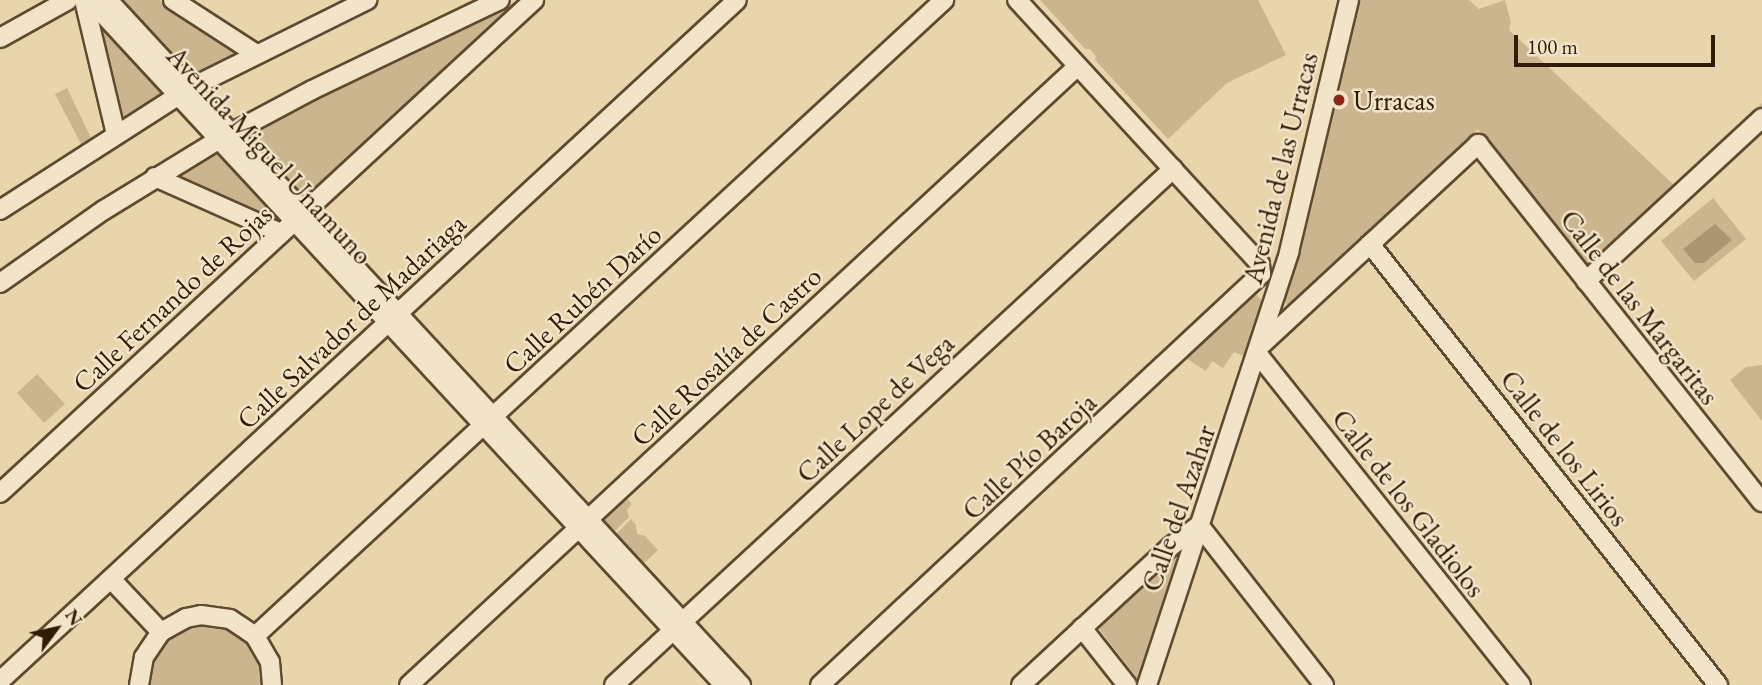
<!DOCTYPE html>
<html>
<head>
<meta charset="utf-8">
<style>
  body { margin:0 }
  #map { position:relative; width:1762px; height:685px; overflow:hidden; background:#e9d5ac; font-family:"EB Garamond",serif }
  div>[style] { position:absolute }
  .green>* { inset:0; background:#cab58f }
  .water>* { inset:0; background:#aa9673 }
  .roads { filter:drop-shadow(2px 0 #5e4a2e) drop-shadow(-2px 0 #5e4a2e) drop-shadow(0 2px #5e4a2e) drop-shadow(0 -2px #5e4a2e) }
  .minor>* { height:18px; margin:-9px; padding:0 9px; transform-origin:9px; border-radius:9px; background:#f1e4c9 }
  .dots>* { width:19px; height:19px; translate:-50% -50%; box-sizing:border-box; border:4px solid #f1e4c9; border-radius:50% }
  span { translate:-50% -50%; white-space:nowrap; text-align:center; line-height:1.15; -webkit-text-stroke:5px #f1e4c9; paint-order:stroke }
  .poi-label { font-size:28px; color:#301b04 }
  .left { translate:0 -50%; text-align:left }
  .street-label { font-size:28px; color:#301b04 }
  .north { position:absolute; left:21px; top:594px; width:70px; height:70px; -webkit-text-stroke:5px #f1e4c9; paint-order:stroke; rotate:57deg; font-size:19px; font-weight:700; line-height:28px; text-align:center; color:#301b04 }
  .north::after { content:''; display:block; margin:auto; width:24px; height:32px; background:#301b04; clip-path:polygon(50% 0,100% 100%,50% 72%,0 100%) }
  .scale { position:absolute; left:1514px; top:35px; width:201px; height:32px; box-sizing:border-box; border:4px solid #301b04; border-top:0; padding-left:9px; font-size:21px; line-height:24px; white-space:nowrap; color:#301b04; -webkit-text-stroke:5px #f1e4c9; paint-order:stroke }
</style>
</head>
<body>
<div id="map">
  <div class="green">
    <div style="clip-path:polygon(115px 0,160px 0,241px 54px,192px 81px)"></div>
    <div style="clip-path:polygon(1040px 0,1258px 0,1286px 55px,1227px 83px,1168px 139px,1095px 60px,1096px 56px,1090px 49px,1085px 49px)"></div>
    <div style="clip-path:polygon(1359px 0,1469px 0,1479px 9px,1505px 0,1511px 22px,1509px 30px,1675px 186px,1762px 103px,1762px 110px,1590px 268px,1478px 129px,1288px 306px,1285px 302px)"></div>
    <div style="clip-path:polygon(517px 1px,518px 3px,305px 201px,243px 134px)"></div>
    <div style="clip-path:polygon(93px 13px,168px 94px,123px 121px,121px 121px)"></div>
    <div style="clip-path:polygon(67px 88px,91px 138px,81px 144px,55px 94px)"></div>
    <div style="clip-path:polygon(217px 148px,284px 220px,280px 223px,175px 178px,174px 173px)"></div>
    <div style="clip-path:polygon(1713px 198px,1746px 239px,1694px 281px,1661px 241px)"></div>
    <div style="clip-path:polygon(1257px 295px,1264px 303px,1244px 356px,1234px 352px,1223px 368px,1212px 361px,1206px 371px,1187px 359px,1186px 356px,1250px 296px)"></div>
    <div style="clip-path:polygon(1762px 365px,1762px 421px,1730px 380px,1746px 367px)"></div>
    <div style="clip-path:polygon(37px 374px,65px 404px,44px 423px,17px 393px)"></div>
    <div style="clip-path:polygon(626px 497px,632px 504px,627px 510px,629px 517px,613px 533px,602px 519px)"></div>
    <div style="clip-path:polygon(631px 519px,636px 525px,637px 534px,645px 536px,658px 550px,642px 565px,615px 535px)"></div>
    <div style="clip-path:polygon(1174px 558px,1178px 560px,1140px 677px,1137px 678px,1100px 630px,1100px 625px)"></div>
    <div style="clip-path:polygon(196px 623px,222px 625px,244px 637px,259px 657px,265px 685px,147px 685px,150px 663px,163px 641px,173px 633px)"></div>
  </div>
  <div class="water">
    <div style="clip-path:polygon(1715px 224px,1732px 240px,1704px 263px,1695px 263px,1683px 249px)"></div>
  </div>
  <div class="roads">
    <div class="minor">
      <div style="left:84px;top:0;width:138px;rotate:76.6deg"></div>
      <div style="left:90px;top:0;width:933px;rotate:47.21deg"></div>
      <div style="left:108px;top:0;width:933px;rotate:47.26deg"></div>
      <div style="left:173px;top:0;width:98px;rotate:32.9deg"></div>
      <div style="left:0;top:38px;width:78px;rotate:-29.2deg"></div>
      <div style="left:155px;top:177px;width:138px;rotate:24deg"></div>
      <div style="left:0;top:210px;width:226px;rotate:-32.7deg"></div>
      <div style="left:190px;top:88px;width:198px;rotate:-26.4deg"></div>
      <div style="left:1370px;top:244px;width:562px;rotate:51.72deg"></div>
      <div style="left:1586px;top:281px;width:240px;rotate:-42.8deg"></div>
      <div style="left:0;top:283px;width:127px;rotate:-35.1deg"></div>
      <div style="left:104px;top:210px;width:136px;rotate:-31.5deg"></div>
      <div style="left:220px;top:139px;width:104px;rotate:-28deg"></div>
      <div style="left:312px;top:90px;width:208px;rotate:-25.6deg"></div>
      <div style="left:1259px;top:347px;width:299px;rotate:-42.8deg"></div>
      <div style="left:1478px;top:144px;width:457px;rotate:51.6deg"></div>
      <div style="left:1257px;top:353px;width:424px;rotate:51.5deg"></div>
      <div style="left:0;top:493px;width:727px;rotate:-42.71deg"></div>
      <div style="left:1199px;top:525px;width:203px;rotate:52deg"></div>
      <div style="left:111px;top:579px;width:73px;rotate:46.7deg"></div>
      <div style="left:1082px;top:628px;width:73px;rotate:51.7deg"></div>
      <div style="left:255px;top:636px;width:938px;rotate:-42.71deg"></div>
      <div style="left:0;top:681px;width:1003px;rotate:-42.74deg"></div>
      <div style="left:139px;top:685px;width:28px;rotate:-80deg"></div>
      <div style="left:144px;top:657px;width:30px;rotate:-56deg"></div>
      <div style="left:161px;top:632px;width:29px;rotate:-29deg"></div>
      <div style="left:186px;top:618px;width:15px;rotate:-11deg"></div>
      <div style="left:201px;top:615px;width:29px;rotate:8deg"></div>
      <div style="left:230px;top:619px;width:30px;rotate:34deg"></div>
      <div style="left:255px;top:636px;width:30px;rotate:60deg"></div>
      <div style="left:270px;top:662px;width:23px;rotate:85deg"></div>
      <div style="left:409px;top:685px;width:911px;rotate:-42.78deg"></div>
      <div style="left:614px;top:685px;width:761px;rotate:-42.71deg"></div>
      <div style="left:820px;top:685px;width:603px;rotate:-42.98deg"></div>
      <div style="left:1261px;top:274px;width:10px;rotate:-96deg"></div>
      <div style="left:1260px;top:264px;width:359px;rotate:-132.6deg"></div>
      <div style="left:1021px;top:685px;width:203px;rotate:-42.8deg"></div>
      <div style="left:1170px;top:547px;width:36px;rotate:-37deg"></div>
      <div style="left:1147px;top:685px;width:456px;rotate:-71.8deg"></div>
      <div style="left:1289px;top:252px;width:259px;rotate:-76.6deg"></div>
    </div>
  </div>
  <div class="dots">
    <div style="left:1339px;top:100px;background:#8f2418"></div>
  </div>
  <div class="poi-label">
    <span class="left" style="left:1353px;top:100px">Urracas</span>
  </div>
  <div class="street-label">
    <span style="left:270px;top:155px;rotate:47deg">Avenida Miguel Unamuno</span>
    <span style="left:1280px;top:168px;rotate:-76deg">Avenida de las Urracas</span>
    <span style="left:172px;top:298px;rotate:-43deg">Calle Fernando de Rojas</span>
    <span style="left:582px;top:299px;rotate:-43deg">Calle Rubén Darío</span>
    <span style="left:1640px;top:307px;rotate:52deg">Calle de las Margaritas</span>
    <span style="left:351px;top:321px;rotate:-43deg">Calle Salvador de Madariaga</span>
    <span style="left:726px;top:356px;rotate:-43deg">Calle Rosalía de Castro</span>
    <span style="left:875px;top:408px;rotate:-43deg">Calle Lope de Vega</span>
    <span style="left:1565px;top:448px;rotate:52deg">Calle de los Lirios</span>
    <span style="left:1029px;top:456px;rotate:-43deg">Calle Pío Baroja</span>
    <span style="left:1409px;top:503px;rotate:52deg">Calle de los Gladiolos</span>
    <span style="left:1178px;top:508px;rotate:-71deg">Calle del Azahar</span>
  </div>
  <div class="north">N</div>
  <div class="scale">100 m</div>
</div>
</body>
</html>
